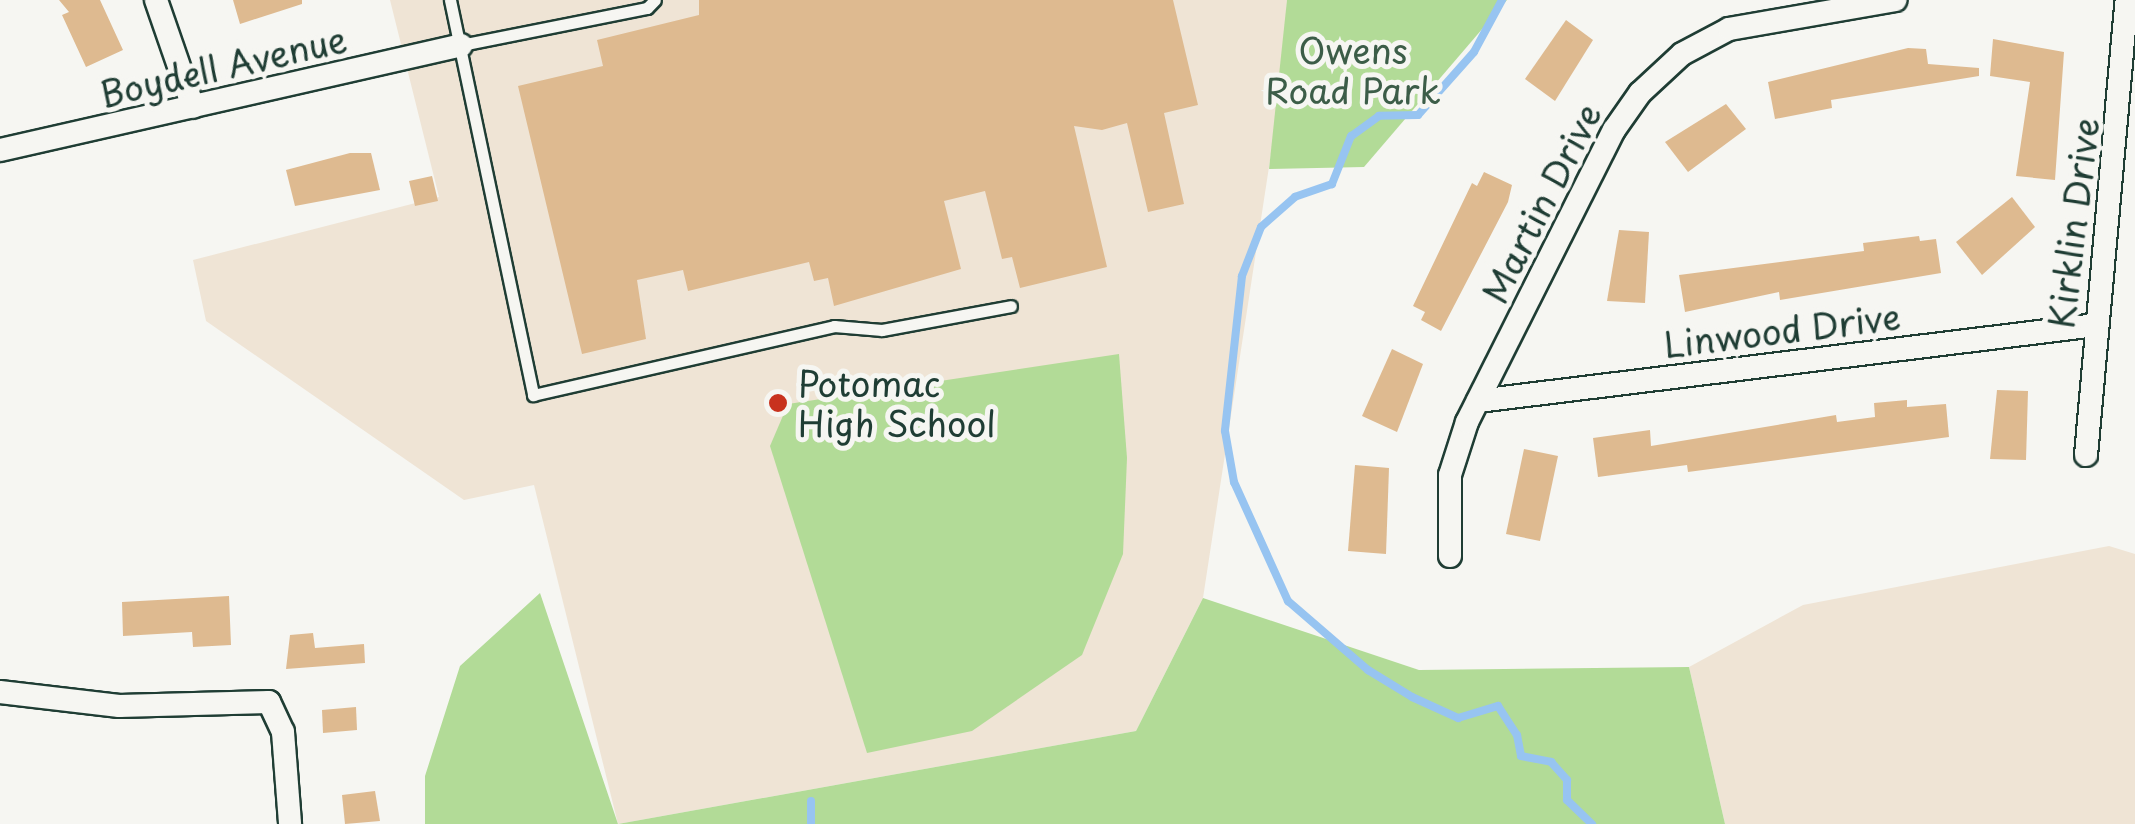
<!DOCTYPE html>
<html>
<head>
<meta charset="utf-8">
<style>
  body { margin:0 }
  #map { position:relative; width:2135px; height:824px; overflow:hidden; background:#f6f6f2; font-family:"Playpen Sans",sans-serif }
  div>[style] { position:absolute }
  .built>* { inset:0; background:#efe4d5 }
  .green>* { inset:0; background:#b2db97 }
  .stream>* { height:8px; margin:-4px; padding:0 4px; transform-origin:4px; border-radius:4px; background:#97c4f1 }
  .building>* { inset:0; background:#deba90 }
  .roads { filter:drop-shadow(2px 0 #1f3d34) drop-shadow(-2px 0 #1f3d34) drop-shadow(0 2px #1f3d34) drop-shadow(0 -2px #1f3d34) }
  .lane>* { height:11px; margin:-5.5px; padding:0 5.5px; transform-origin:5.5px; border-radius:5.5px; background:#f6f6f2 }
  .street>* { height:22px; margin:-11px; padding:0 11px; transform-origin:11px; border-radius:11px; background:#f6f6f2 }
  .dots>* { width:28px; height:28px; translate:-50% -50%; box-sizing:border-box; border:5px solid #f6f6f2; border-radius:50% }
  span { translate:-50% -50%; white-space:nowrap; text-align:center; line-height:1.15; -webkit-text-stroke:10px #f6f6f2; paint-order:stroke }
  .park-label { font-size:35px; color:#3c5d48 }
  .street-label { font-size:35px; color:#1f3d34 }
  .poi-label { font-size:35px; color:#1f3d34 }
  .left { translate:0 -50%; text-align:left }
</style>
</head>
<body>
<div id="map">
  <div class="built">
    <div style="clip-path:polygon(390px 0,1287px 0,1282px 82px,1203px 598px,1136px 731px,618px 824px,534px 485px,464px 500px,206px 321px,193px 260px,439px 197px)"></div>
    <div style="clip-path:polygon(2109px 546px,2135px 554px,2135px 824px,1725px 824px,1689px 667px,1803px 605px)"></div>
  </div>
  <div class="green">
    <div style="clip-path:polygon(1287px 0,1507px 0,1364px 167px,1269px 169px)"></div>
    <div style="clip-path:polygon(1119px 354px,1127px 458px,1123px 554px,1082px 655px,972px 731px,867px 753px,770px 446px,788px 404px)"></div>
    <div style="clip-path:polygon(540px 593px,618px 824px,1136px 731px,1203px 598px,1419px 670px,1689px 667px,1725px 824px,425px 824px,425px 776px,460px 666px)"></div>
  </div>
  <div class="stream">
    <div style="left:1502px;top:0;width:59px;rotate:118.3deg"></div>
    <div style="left:1474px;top:52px;width:84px;rotate:131.6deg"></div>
    <div style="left:1418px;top:115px;width:39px;rotate:179deg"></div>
    <div style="left:1379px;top:116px;width:34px;rotate:144deg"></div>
    <div style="left:1351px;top:136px;width:52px;rotate:111.6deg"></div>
    <div style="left:1332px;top:184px;width:39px;rotate:161deg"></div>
    <div style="left:1295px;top:197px;width:45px;rotate:138.6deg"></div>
    <div style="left:1261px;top:227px;width:53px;rotate:111.2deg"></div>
    <div style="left:1242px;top:276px;width:156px;rotate:96.3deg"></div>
    <div style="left:1225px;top:431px;width:52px;rotate:80deg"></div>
    <div style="left:1234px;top:482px;width:131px;rotate:65.6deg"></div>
    <div style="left:1288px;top:601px;width:106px;rotate:40.8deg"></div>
    <div style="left:1368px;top:670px;width:52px;rotate:31.5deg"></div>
    <div style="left:1412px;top:697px;width:51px;rotate:24.5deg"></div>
    <div style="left:1458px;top:718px;width:42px;rotate:-16.7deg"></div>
    <div style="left:1498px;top:706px;width:35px;rotate:57deg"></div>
    <div style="left:1517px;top:735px;width:21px;rotate:79deg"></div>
    <div style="left:1521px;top:756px;width:31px;rotate:11deg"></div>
    <div style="left:1551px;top:762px;width:24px;rotate:48deg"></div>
    <div style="left:1567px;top:780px;width:20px;rotate:90deg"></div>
    <div style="left:1567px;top:800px;width:35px;rotate:44deg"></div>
    <div style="left:811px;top:824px;width:23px;rotate:-90deg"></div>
  </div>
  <div class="building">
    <div style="clip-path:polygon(59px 0,100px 0,123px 50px,86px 67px,62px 15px,69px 12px)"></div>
    <div style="clip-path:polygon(233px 0,302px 0,302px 4px,240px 24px)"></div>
    <div style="clip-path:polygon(699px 0,1173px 0,1198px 105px,1164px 113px,1184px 204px,1148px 212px,1127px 123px,1102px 130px,1074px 126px,1107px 267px,1020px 288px,1012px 257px,1002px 259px,985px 191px,944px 201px,961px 269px,834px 306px,828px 278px,814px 281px,809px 262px,688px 291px,683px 270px,637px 280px,646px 339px,582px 354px,518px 86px,603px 66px,597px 40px,699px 15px)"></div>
    <div style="clip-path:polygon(1566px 20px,1593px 40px,1555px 101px,1525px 79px)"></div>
    <div style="clip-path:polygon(1993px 39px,2064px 52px,2055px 180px,2016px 176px,2030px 82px,1990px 76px)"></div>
    <div style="clip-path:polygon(1908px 48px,1926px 49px,1928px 64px,1979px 68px,1979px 76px,1831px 100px,1832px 108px,1775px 119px,1768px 82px)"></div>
    <div style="clip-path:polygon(1726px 104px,1746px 129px,1688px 172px,1665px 142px)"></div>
    <div style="clip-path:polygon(350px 153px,371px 153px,380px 190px,295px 206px,286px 170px)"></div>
    <div style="clip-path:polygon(1484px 172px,1512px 185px,1508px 202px,1441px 331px,1421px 320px,1425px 312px,1413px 306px,1472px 183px,1477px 186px)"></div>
    <div style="clip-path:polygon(432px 176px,438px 201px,415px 206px,409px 181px)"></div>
    <div style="clip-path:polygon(2012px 197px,2035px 227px,1982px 275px,1956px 242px)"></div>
    <div style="clip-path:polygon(1619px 230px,1649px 232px,1645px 303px,1607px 301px)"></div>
    <div style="clip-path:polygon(1919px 236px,1920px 241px,1936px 239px,1941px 273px,1780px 300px,1779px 292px,1685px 312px,1679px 275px,1864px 251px,1863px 243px)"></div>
    <div style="clip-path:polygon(1392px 349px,1423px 364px,1397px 432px,1362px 416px)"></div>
    <div style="clip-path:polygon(1997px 390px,2028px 391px,2026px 460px,1990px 459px)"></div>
    <div style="clip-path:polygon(1907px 400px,1907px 407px,1946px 404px,1949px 437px,1688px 472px,1687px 465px,1598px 477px,1593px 438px,1650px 430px,1651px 446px,1836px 415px,1837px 422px,1875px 417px,1874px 403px)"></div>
    <div style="clip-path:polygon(1524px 449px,1558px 456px,1540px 541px,1506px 534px)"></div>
    <div style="clip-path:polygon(1355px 465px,1389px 468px,1386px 554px,1348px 551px)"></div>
    <div style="clip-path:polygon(229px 596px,231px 645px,193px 647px,192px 632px,123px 636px,122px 602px)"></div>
    <div style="clip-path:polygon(313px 633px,315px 648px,364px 644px,365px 663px,286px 669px,290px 635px)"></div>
    <div style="clip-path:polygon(356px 707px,357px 730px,323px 733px,322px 710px)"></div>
    <div style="clip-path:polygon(375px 791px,380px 821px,345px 824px,342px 795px)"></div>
  </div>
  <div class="roads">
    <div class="lane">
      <div style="left:450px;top:0;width:404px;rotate:78.1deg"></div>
      <div style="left:533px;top:395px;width:309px;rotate:-12.9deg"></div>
      <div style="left:834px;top:326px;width:48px;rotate:4.8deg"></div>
      <div style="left:882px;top:330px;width:131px;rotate:-10.5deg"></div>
      <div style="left:461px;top:45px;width:190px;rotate:-11.3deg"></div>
      <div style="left:647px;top:8px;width:11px;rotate:-45deg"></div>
    </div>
    <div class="street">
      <div style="left:156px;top:0;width:113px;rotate:70.9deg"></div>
      <div style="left:0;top:150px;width:473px;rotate:-12.8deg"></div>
      <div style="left:1478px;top:401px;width:623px;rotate:-7.01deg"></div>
      <div style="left:2086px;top:455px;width:457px;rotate:-84.9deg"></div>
      <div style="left:1450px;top:556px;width:81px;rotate:-90deg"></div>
      <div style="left:1450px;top:475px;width:56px;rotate:-72.2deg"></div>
      <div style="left:1467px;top:422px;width:327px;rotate:-63.3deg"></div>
      <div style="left:1614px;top:130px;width:45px;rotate:-54.9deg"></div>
      <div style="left:1640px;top:93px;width:57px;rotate:-42.9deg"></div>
      <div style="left:1682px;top:54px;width:53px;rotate:-28deg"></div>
      <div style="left:1729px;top:29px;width:169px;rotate:-9.9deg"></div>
      <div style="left:0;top:692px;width:120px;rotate:6.7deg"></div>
      <div style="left:119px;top:706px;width:150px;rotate:-1.5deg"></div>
      <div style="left:269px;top:702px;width:33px;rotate:65deg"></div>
      <div style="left:283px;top:732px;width:92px;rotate:85.6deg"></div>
    </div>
  </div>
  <div class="dots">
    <div style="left:778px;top:403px;background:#c8321e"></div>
  </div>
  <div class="park-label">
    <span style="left:1353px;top:70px">Owens<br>Road Park</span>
  </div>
  <div class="street-label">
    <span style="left:223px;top:66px;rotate:-13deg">Boydell Avenue</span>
    <span style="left:1541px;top:203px;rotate:-63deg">Martin Drive</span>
    <span style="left:2073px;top:223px;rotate:-83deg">Kirklin Drive</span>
    <span style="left:1782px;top:330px;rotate:-7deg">Linwood Drive</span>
  </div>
  <div class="poi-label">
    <span class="left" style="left:798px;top:403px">Potomac<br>High School</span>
  </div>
</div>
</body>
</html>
